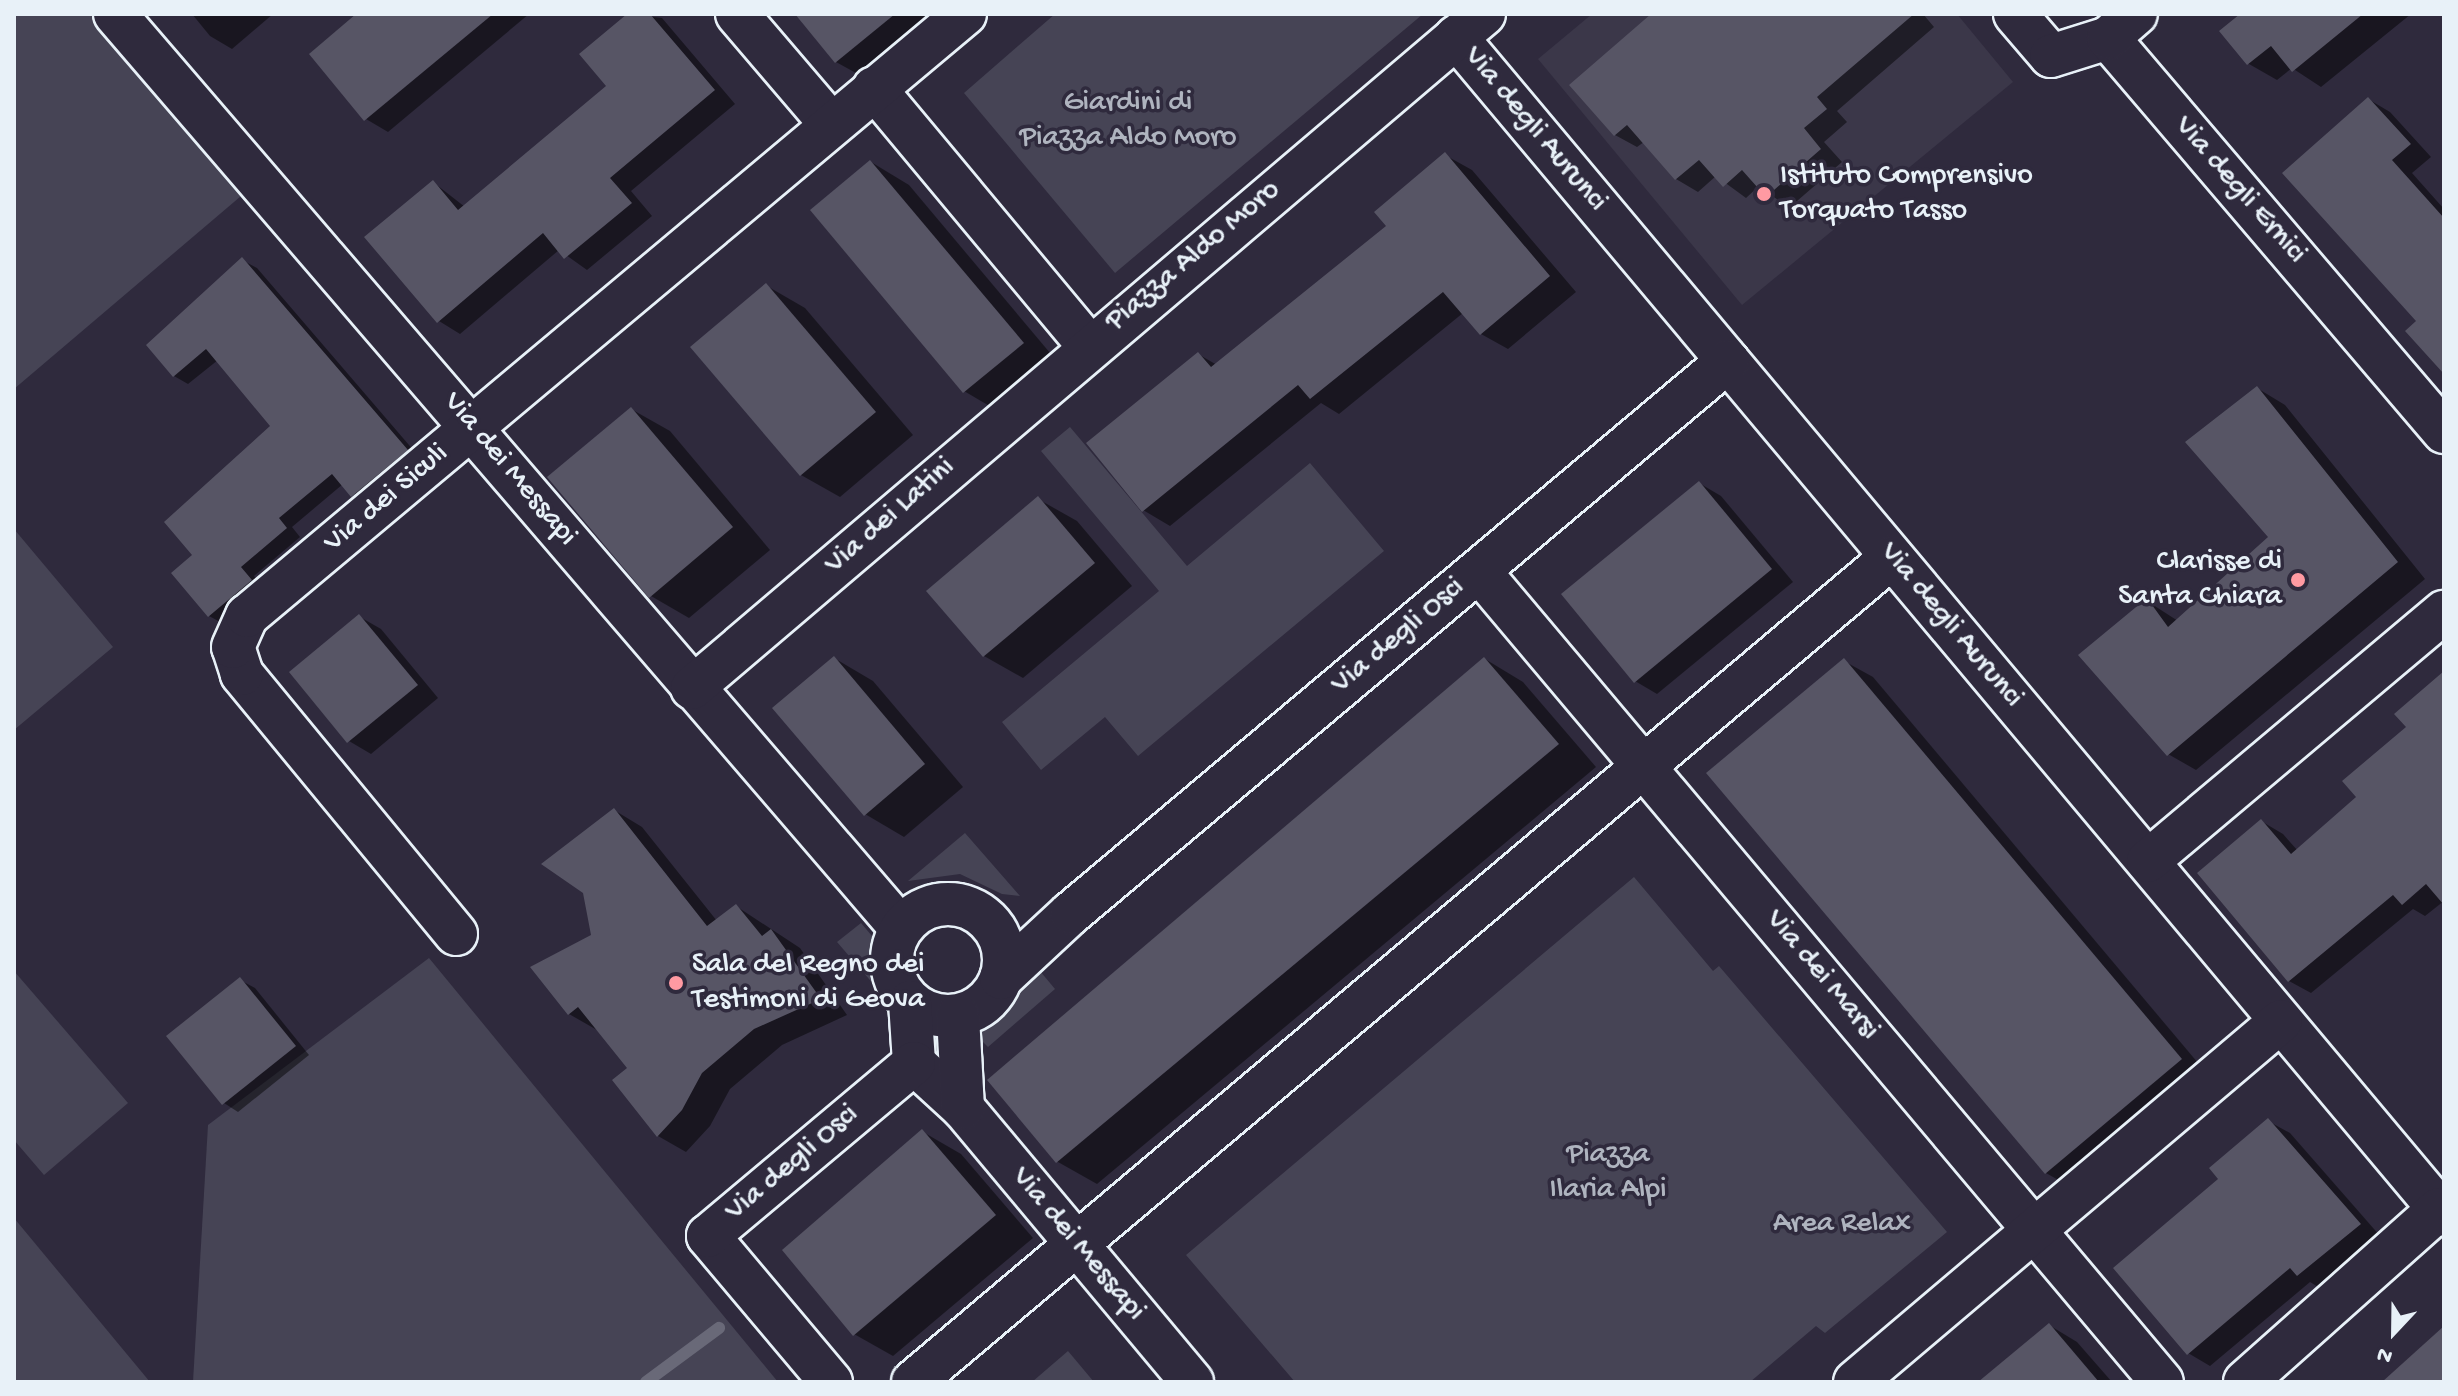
<!DOCTYPE html>
<html>
<head>
<meta charset="utf-8">
<style>
  body { margin:0 }
  #map { position:relative; width:2458px; height:1396px; overflow:hidden; background:#2f2a3d; font-family:"Gochi Hand",sans-serif }
  div>[style] { position:absolute }
  .built>* { inset:0; background:#3b3749 }
  .green>* { inset:0; background:#464455 }
  .shadow>* { inset:0; background:#0007 }
  .stream>* { height:12px; margin:-6px; padding:0 6px; transform-origin:6px; border-radius:6px; background:#696978 }
  .building>* { inset:0; background:#575565 }
  .roads { filter:drop-shadow(2px 0 #e8f1f8) drop-shadow(-2px 0 #e8f1f8) drop-shadow(0 2px #e8f1f8) drop-shadow(0 -2px #e8f1f8) }
  .street>* { height:42px; margin:-21px; padding:0 21px; transform-origin:21px; border-radius:21px; background:#2f2a3d }
  .street>.ring { margin:-21px; padding:0; box-sizing:content-box; background:none; border:42px solid #2f2a3d; border-radius:50% }
  .dots>* { width:22px; height:22px; translate:-50% -50%; box-sizing:border-box; border:4px solid #2f2a3d; border-radius:50% }
  span { translate:-50% -50%; white-space:nowrap; text-align:center; line-height:1.15; -webkit-text-stroke:7px #2f2a3d; paint-order:stroke }
  .park-label { font-size:30px; color:#afb4bf }
  .street-label { font-size:30px; color:#e8f1f8 }
  .poi-label { font-size:30px; color:#e8f1f8 }
  .left { translate:0 -50%; text-align:left }
  .right { translate:-100% -50%; text-align:right }
  .frame { position:absolute; inset:0; border:16px solid #e8f1f8; pointer-events:none }
  .north { position:absolute; left:2354px; top:1292px; width:80px; height:80px; -webkit-text-stroke:6px #2f2a3d; paint-order:stroke; rotate:202deg; font-size:22px; font-weight:700; line-height:32px; text-align:center; color:#e8f1f8 }
  .north::after { content:''; display:block; margin:auto; width:28px; height:36px; background:#e8f1f8; clip-path:polygon(50% 0,100% 100%,50% 72%,0 100%) }
</style>
</head>
<body>
<div id="map">
  <div class="built">
    <div style="clip-path:polygon(1592px 14px,1957px 14px,2013px 82px,1742px 305px,1538px 59px)"></div>
  </div>
  <div class="green">
    <div style="clip-path:polygon(14px 14px,108px 14px,254px 185px,14px 389px)"></div>
    <div style="clip-path:polygon(1055px 14px,1423px 14px,1115px 273px,964px 93px)"></div>
    <div style="clip-path:polygon(1070px 427px,1187px 566px,1310px 463px,1384px 551px,1138px 756px,1105px 717px,1041px 770px,1002px 722px,1159px 591px,1041px 451px)"></div>
    <div style="clip-path:polygon(14px 529px,113px 647px,14px 730px)"></div>
    <div style="clip-path:polygon(965px 833px,1020px 896px,1002px 894px,960px 874px,908px 881px)"></div>
    <div style="clip-path:polygon(1634px 877px,1713px 971px,1719px 966px,1947px 1232px,1825px 1333px,1816px 1326px,1750px 1382px,1295px 1382px,1186px 1255px)"></div>
    <div style="clip-path:polygon(861px 923px,872px 936px,882px 994px,837px 942px)"></div>
    <div style="clip-path:polygon(429px 958px,778px 1382px,193px 1382px,208px 1125px)"></div>
    <div style="clip-path:polygon(14px 971px,128px 1103px,44px 1175px,14px 1140px)"></div>
    <div style="clip-path:polygon(1040px 971px,1055px 989px,988px 1047px,972px 1031px,978px 1019px)"></div>
    <div style="clip-path:polygon(14px 1218px,150px 1382px,14px 1382px)"></div>
    <div style="clip-path:polygon(1068px 1351px,1094px 1382px,1032px 1382px)"></div>
  </div>
  <div class="shadow">
    <div style="clip-path:polygon(192px 14px,273px 14px,232px 49px,210px 36px)"></div>
    <div style="clip-path:polygon(360px 14px,529px 14px,388px 132px,366px 119px)"></div>
    <div style="clip-path:polygon(630px 14px,662px 18px,735px 104px,631px 191px,652px 216px,587px 270px,559px 250px,460px 334px,439px 321px,433px 182px,465px 207px,609px 86px)"></div>
    <div style="clip-path:polygon(797px 14px,943px 14px,865px 78px,836px 62px)"></div>
    <div style="clip-path:polygon(1654px 14px,1923px 14px,1934px 27px,1837px 111px,1847px 122px,1824px 142px,1842px 162px,1789px 208px,1759px 186px,1746px 198px,1716px 176px,1698px 192px,1676px 179px,1644px 142px,1637px 147px,1615px 135px,1572px 85px)"></div>
    <div style="clip-path:polygon(2243px 14px,2411px 14px,2321px 87px,2292px 68px,2277px 80px,2249px 64px,2222px 32px)"></div>
    <div style="clip-path:polygon(2368px 99px,2390px 112px,2431px 157px,2412px 173px,2444px 209px,2444px 371px,2418px 322px)"></div>
    <div style="clip-path:polygon(1445px 155px,1472px 170px,1576px 292px,1508px 349px,1481px 334px,1463px 313px,1339px 414px,1321px 403px,1170px 526px,1143px 510px,1198px 354px,1217px 365px,1389px 226px)"></div>
    <div style="clip-path:polygon(871px 162px,909px 185px,1061px 366px,1003px 414px,964px 391px)"></div>
    <div style="clip-path:polygon(242px 260px,257px 268px,421px 459px,367px 504px,343px 484px,292px 527px,300px 537px,254px 576px,265px 589px,224px 624px,209px 616px,195px 556px,273px 426px,218px 360px,188px 384px,174px 376px)"></div>
    <div style="clip-path:polygon(767px 286px,805px 308px,913px 435px,840px 497px,801px 475px)"></div>
    <div style="clip-path:polygon(2257px 388px,2285px 405px,2425px 579px,2196px 770px,2168px 754px,2147px 601px,2178px 621px,2270px 538px)"></div>
    <div style="clip-path:polygon(631px 409px,670px 431px,770px 550px,689px 618px,651px 596px)"></div>
    <div style="clip-path:polygon(1699px 483px,1721px 496px,1793px 582px,1657px 694px,1635px 681px)"></div>
    <div style="clip-path:polygon(1038px 499px,1077px 521px,1132px 586px,1023px 678px,984px 656px,929px 591px)"></div>
    <div style="clip-path:polygon(360px 617px,381px 629px,438px 698px,371px 754px,349px 741px)"></div>
    <div style="clip-path:polygon(834px 658px,873px 681px,963px 787px,904px 837px,865px 814px)"></div>
    <div style="clip-path:polygon(1485px 659px,1523px 682px,1596px 767px,1097px 1184px,1058px 1162px,990px 1081px)"></div>
    <div style="clip-path:polygon(1844px 661px,1873px 677px,2209px 1076px,2074px 1189px,2046px 1173px)"></div>
    <div style="clip-path:polygon(2444px 673px,2444px 901px,2425px 916px,2413px 909px,2311px 993px,2289px 981px,2261px 821px,2283px 834px,2298px 851px,2359px 797px)"></div>
    <div style="clip-path:polygon(614px 810px,642px 827px,717px 921px,736px 906px,800px 948px,847px 1015px,782px 1045px,730px 1089px,710px 1126px,686px 1152px,658px 1136px,630px 1069px,597px 1030px,569px 1014px,593px 936px)"></div>
    <div style="clip-path:polygon(240px 980px,255px 988px,309px 1055px,238px 1112px,224px 1103px)"></div>
    <div style="clip-path:polygon(2268px 1121px,2290px 1133px,2381px 1237px,2320px 1288px,2310px 1282px,2210px 1366px,2188px 1353px,2220px 1179px)"></div>
    <div style="clip-path:polygon(923px 1132px,961px 1154px,1033px 1238px,893px 1356px,854px 1334px)"></div>
    <div style="clip-path:polygon(2049px 1325px,2077px 1342px,2112px 1382px,1981px 1382px)"></div>
  </div>
  <div class="stream">
    <div style="left:646px;top:1382px;width:91px;rotate:-36.5deg"></div>
  </div>
  <div class="building">
    <div style="clip-path:polygon(356px 14px,493px 14px,364px 121px,309px 54px)"></div>
    <div style="clip-path:polygon(627px 14px,650px 14px,715px 90px,610px 178px,632px 203px,564px 259px,543px 233px,437px 323px,364px 237px,433px 180px,458px 210px,606px 86px,579px 54px)"></div>
    <div style="clip-path:polygon(795px 14px,895px 14px,835px 63px)"></div>
    <div style="clip-path:polygon(1651px 14px,1914px 14px,1817px 97px,1827px 109px,1804px 128px,1821px 149px,1766px 197px,1742px 170px,1723px 187px,1699px 160px,1675px 180px,1627px 125px,1614px 136px,1569px 85px)"></div>
    <div style="clip-path:polygon(2240px 14px,2363px 14px,2292px 72px,2271px 46px,2247px 65px,2219px 31px)"></div>
    <div style="clip-path:polygon(2368px 97px,2411px 144px,2392px 160px,2444px 218px,2444px 374px,2405px 331px,2416px 321px,2282px 173px)"></div>
    <div style="clip-path:polygon(1445px 152px,1550px 276px,1480px 335px,1443px 292px,1310px 399px,1298px 385px,1142px 512px,1086px 443px,1198px 352px,1211px 367px,1386px 226px,1374px 212px)"></div>
    <div style="clip-path:polygon(870px 160px,1024px 343px,963px 393px,810px 210px)"></div>
    <div style="clip-path:polygon(242px 257px,408px 450px,351px 497px,332px 474px,279px 518px,287px 528px,241px 567px,252px 580px,208px 617px,171px 573px,192px 555px,164px 522px,270px 426px,206px 349px,173px 377px,146px 345px)"></div>
    <div style="clip-path:polygon(766px 283px,876px 412px,800px 476px,690px 347px)"></div>
    <div style="clip-path:polygon(2257px 386px,2398px 562px,2167px 756px,2078px 655px,2147px 598px,2168px 627px,2268px 537px,2185px 442px)"></div>
    <div style="clip-path:polygon(631px 407px,733px 527px,649px 598px,547px 477px)"></div>
    <div style="clip-path:polygon(1699px 481px,1772px 569px,1634px 683px,1561px 594px)"></div>
    <div style="clip-path:polygon(1038px 496px,1095px 563px,983px 657px,926px 591px)"></div>
    <div style="clip-path:polygon(359px 614px,418px 685px,347px 743px,289px 672px)"></div>
    <div style="clip-path:polygon(834px 656px,925px 764px,864px 816px,772px 708px)"></div>
    <div style="clip-path:polygon(1484px 657px,1559px 744px,1056px 1163px,987px 1080px)"></div>
    <div style="clip-path:polygon(1844px 658px,2182px 1059px,2045px 1174px,1706px 773px)"></div>
    <div style="clip-path:polygon(2444px 671px,2444px 905px,2426px 884px,2402px 905px,2393px 895px,2288px 982px,2197px 873px,2261px 819px,2291px 854px,2356px 797px,2342px 781px,2406px 727px,2394px 714px)"></div>
    <div style="clip-path:polygon(614px 808px,707px 926px,736px 904px,762px 936px,771px 929px,821px 999px,754px 1029px,702px 1073px,682px 1110px,657px 1137px,612px 1080px,627px 1068px,578px 1007px,568px 1015px,530px 967px,591px 935px,583px 893px,541px 864px)"></div>
    <div style="clip-path:polygon(240px 977px,296px 1046px,222px 1105px,166px 1036px)"></div>
    <div style="clip-path:polygon(2268px 1118px,2361px 1224px,2297px 1276px,2290px 1268px,2187px 1355px,2113px 1268px,2218px 1179px,2209px 1168px)"></div>
    <div style="clip-path:polygon(922px 1129px,996px 1215px,853px 1336px,782px 1250px)"></div>
    <div style="clip-path:polygon(2049px 1323px,2099px 1382px,1978px 1382px)"></div>
    <div style="clip-path:polygon(2444px 1326px,2444px 1382px,2382px 1382px)"></div>
  </div>
  <div class="roads">
    <div class="street">
      <div style="left:115px;top:14px;width:1205px;rotate:49.31deg"></div>
      <div style="left:737px;top:14px;width:145px;rotate:49.5deg"></div>
      <div style="left:2015px;top:14px;width:55px;rotate:49.4deg"></div>
      <div style="left:2051px;top:56px;width:60px;rotate:-17.5deg"></div>
      <div style="left:2108px;top:38px;width:518px;rotate:49.54deg"></div>
      <div style="left:1456px;top:37px;width:1537px;rotate:50.01deg"></div>
      <div style="left:2108px;top:38px;width:37px;rotate:-41deg"></div>
      <div style="left:874px;top:88px;width:336px;rotate:50.2deg"></div>
      <div style="left:1479px;top:571px;width:1060px;rotate:49.9deg"></div>
      <div style="left:692px;top:688px;width:1040px;rotate:-40.4deg"></div>
      <div style="left:2148px;top:861px;width:387px;rotate:-40.1deg"></div>
      <div class="ring" style="left:892px;top:904px;width:70px;height:70px"></div>
      <div style="left:456px;top:934px;width:337px;rotate:-129.5deg"></div>
      <div style="left:242px;top:674px;width:28px;rotate:-108deg"></div>
      <div style="left:233px;top:647px;width:34px;rotate:-66deg"></div>
      <div style="left:247px;top:616px;width:937px;rotate:-39.98deg"></div>
      <div style="left:1001px;top:978px;width:96px;rotate:-42.9deg"></div>
      <div style="left:1071px;top:913px;width:858px;rotate:-40.04deg"></div>
      <div style="left:910px;top:1002px;width:61px;rotate:86.2deg"></div>
      <div style="left:914px;top:1063px;width:67px;rotate:42.6deg"></div>
      <div style="left:963px;top:1108px;width:357px;rotate:50.1deg"></div>
      <div style="left:958px;top:1016px;width:92px;rotate:86.9deg"></div>
      <div style="left:831px;top:1382px;width:191px;rotate:-130.1deg"></div>
      <div style="left:708px;top:1236px;width:269px;rotate:-40deg"></div>
      <div style="left:913px;top:1382px;width:1280px;rotate:-40.12deg"></div>
      <div style="left:1855px;top:1382px;width:558px;rotate:-40.28deg"></div>
      <div style="left:2245px;top:1382px;width:260px;rotate:-41.7deg"></div>
    </div>
  </div>
  <div class="dots">
    <div style="left:1764px;top:194px;background:#ff9aa2"></div>
    <div style="left:2298px;top:580px;background:#ff9aa2"></div>
    <div style="left:676px;top:983px;background:#ff9aa2"></div>
  </div>
  <div class="park-label">
    <span style="left:1128px;top:121px">Giardini di<br>Piazza Aldo Moro</span>
    <span style="left:1608px;top:1173px">Piazza<br>Ilaria Alpi</span>
    <span style="left:1842px;top:1225px">Area Relax</span>
  </div>
  <div class="street-label">
    <span style="left:1534px;top:130px;rotate:50deg">Via degli Aurunci</span>
    <span style="left:2239px;top:191px;rotate:49deg">Via degli Ernici</span>
    <span style="left:1194px;top:257px;rotate:-40deg">Piazza Aldo Moro</span>
    <span style="left:509px;top:470px;rotate:50deg">Via dei Messapi</span>
    <span style="left:387px;top:499px;rotate:-40deg">Via dei Siculi</span>
    <span style="left:891px;top:517px;rotate:-41deg">Via dei Latini</span>
    <span style="left:1950px;top:626px;rotate:50deg">Via degli Aurunci</span>
    <span style="left:1399px;top:637px;rotate:-40deg">Via degli Osci</span>
    <span style="left:1821px;top:976px;rotate:50deg">Via dei Marsi</span>
    <span style="left:793px;top:1164px;rotate:-40deg">Via degli Osci</span>
    <span style="left:1077px;top:1245px;rotate:50deg">Via dei Messapi</span>
  </div>
  <div class="poi-label">
    <span class="left" style="left:1780px;top:194px">Istituto Comprensivo<br>Torquato Tasso</span>
    <span class="right" style="left:2282px;top:580px">Clarisse di<br>Santa Chiara</span>
    <span class="left" style="left:692px;top:983px">Sala del Regno dei<br>Testimoni di Geova</span>
  </div>
  <div class="frame"></div>
  <div class="north">N</div>
</div>
</body>
</html>
